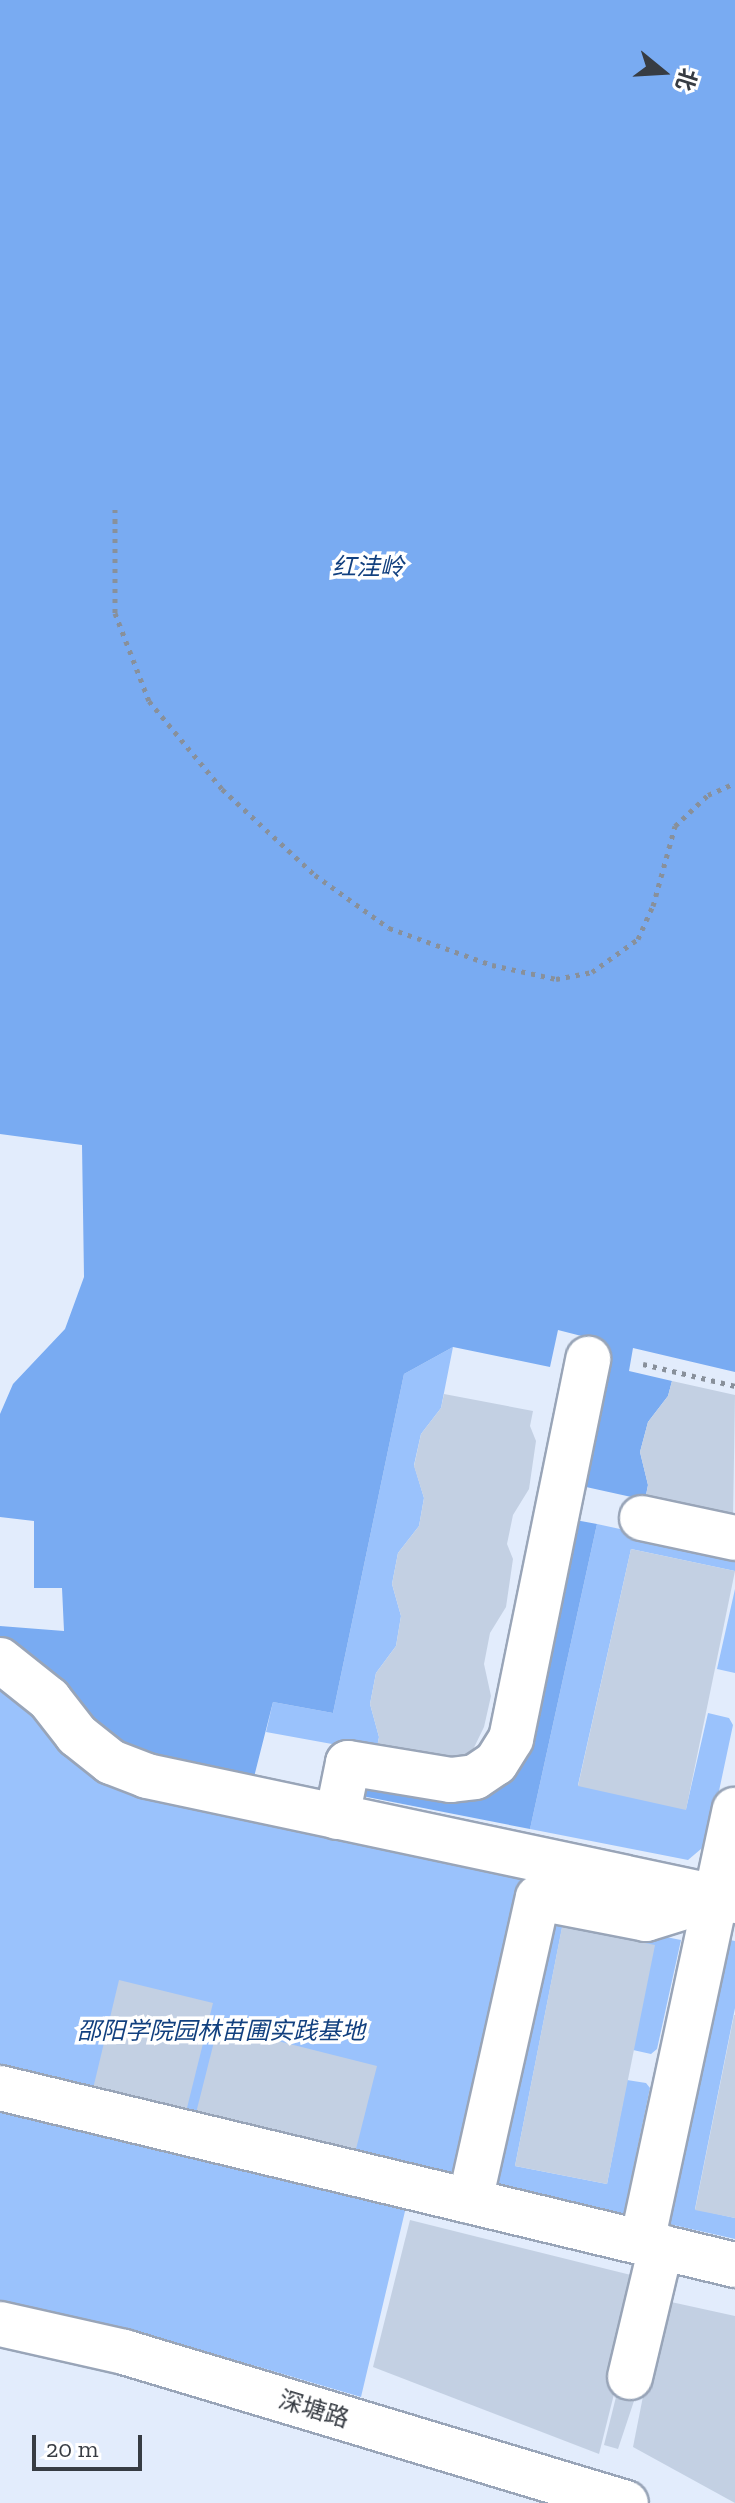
<!DOCTYPE html>
<html>
<head>
<meta charset="utf-8">
<style>
  body { margin:0 }
  #map { position:relative; width:735px; height:2503px; overflow:hidden; background:#e2ecfc; font-family:"Zilla Slab","Noto Sans SC",serif }
  div>[style] { position:absolute }
  .green>* { inset:0; background:#9ac2fc }
  .forest>* { inset:0; background:#79abf2 }
  .building>* { inset:0; background:#c3d0e3 }
  .path>* { height:5px; margin-top:-2.5px; transform-origin:0; background:repeating-linear-gradient(90deg,#88909b 0 4px,transparent 0 10px) }
  .roads { filter:drop-shadow(2px 0 #99a5b8) drop-shadow(-2px 0 #99a5b8) drop-shadow(0 2px #99a5b8) drop-shadow(0 -2px #99a5b8) }
  .minor>* { height:44px; margin:-22px; padding:0 22px; transform-origin:22px; border-radius:22px; background:#fff }
  span { translate:-50% -50%; white-space:nowrap; text-align:center; line-height:1.15; -webkit-text-stroke:7px #fff; paint-order:stroke }
  .park-label { font-size:24px; color:#12407f; font-style:italic }
  .street-label { font-size:24px; color:#373c43 }
  .north { position:absolute; left:623px; top:32px; width:80px; height:80px; -webkit-text-stroke:6px #fff; paint-order:stroke; rotate:108deg; font-size:22px; font-weight:700; line-height:32px; text-align:center; color:#373c43 }
  .north::after { content:''; display:block; margin:auto; width:28px; height:36px; background:#373c43; clip-path:polygon(50% 0,100% 100%,50% 72%,0 100%) }
  .scale { position:absolute; left:32px; top:2435px; width:110px; height:36px; box-sizing:border-box; border:4px solid #373c43; border-top:0; padding-left:10px; font-size:24px; line-height:28px; white-space:nowrap; color:#373c43; -webkit-text-stroke:6px #fff; paint-order:stroke }
</style>
</head>
<body>
<div id="map">
  <div class="green">
    <div style="clip-path:polygon(453px 1347px,441px 1408px,421px 1434px,414px 1465px,424px 1498px,419px 1526px,398px 1553px,392px 1584px,401px 1616px,396px 1646px,376px 1673px,370px 1704px,379px 1737px,376px 1752px,266px 1732px,273px 1702px,333px 1713px,404px 1374px)"></div>
    <div style="clip-path:polygon(597px 1524px,735px 1554px,735px 1571px,631px 1549px,578px 1785px,686px 1809px,708px 1713px,729px 1718px,733px 1725px,708px 1843px,688px 1860px,530px 1829px)"></div>
    <div style="clip-path:polygon(735px 1589px,735px 1673px,717px 1669px)"></div>
    <div style="clip-path:polygon(0 1679px,246px 1809px,484px 1872px,486px 1865px,606px 1902px,519px 1884px,455px 2179px,415px 2169px,361px 2397px,133px 2330px,0 2304px)"></div>
    <div style="clip-path:polygon(547px 1913px,681px 1940px,657px 2049px,651px 2054px,633px 2050px,562px 1928px,515px 2166px,607px 2184px,627px 2080px,646px 2083px,650px 2088px,622px 2222px,491px 2194px)"></div>
    <div style="clip-path:polygon(719px 1938px,735px 1941px,735px 2008px,695px 2209px,735px 2218px,735px 2239px,660px 2222px)"></div>
  </div>
  <div class="forest">
    <div style="clip-path:polygon(0 0,735px 0,735px 1372px,633px 1348px,629px 1371px,672px 1381px,668px 1396px,648px 1422px,640px 1452px,648px 1485px,645px 1500px,577px 1485px,605px 1342px,558px 1330px,550px 1367px,453px 1347px,404px 1374px,333px 1713px,273px 1702px,252px 1785px,136px 1759px,0 1647px,0 1626px,64px 1631px,62px 1588px,34px 1588px,34px 1521px,0 1517px,0 1414px,13px 1384px,65px 1329px,84px 1277px,82px 1145px,0 1134px)"></div>
    <div style="clip-path:polygon(570px 1519px,597px 1524px,530px 1829px,362px 1796px,367px 1780px,478px 1799px,509px 1781px)"></div>
  </div>
  <div class="building">
    <div style="clip-path:polygon(672px 1381px,735px 1395px,733px 1519px,645px 1500px,648px 1485px,640px 1452px,648px 1422px,668px 1396px)"></div>
    <div style="clip-path:polygon(444px 1394px,533px 1411px,530px 1426px,536px 1441px,529px 1489px,513px 1515px,507px 1544px,513px 1559px,506px 1607px,490px 1633px,484px 1664px,491px 1696px,484px 1727px,464px 1768px,376px 1752px,379px 1737px,370px 1704px,376px 1673px,396px 1646px,401px 1616px,392px 1584px,398px 1553px,419px 1526px,424px 1498px,414px 1466px,421px 1434px,441px 1408px)"></div>
    <div style="clip-path:polygon(631px 1549px,735px 1571px,686px 1810px,578px 1786px)"></div>
    <div style="clip-path:polygon(562px 1927px,655px 1945px,607px 2184px,515px 2166px)"></div>
    <div style="clip-path:polygon(119px 1980px,213px 2003px,185px 2116px,92px 2093px)"></div>
    <div style="clip-path:polygon(734px 2015px,735px 2015px,735px 2218px,695px 2210px)"></div>
    <div style="clip-path:polygon(218px 2026px,377px 2066px,355px 2153px,196px 2113px)"></div>
    <div style="clip-path:polygon(410px 2220px,643px 2278px,599px 2454px,373px 2367px)"></div>
    <div style="clip-path:polygon(662px 2300px,735px 2316px,735px 2503px,633px 2447px)"></div>
    <div style="clip-path:polygon(619px 2385px,638px 2389px,618px 2449px,604px 2445px)"></div>
  </div>
  <div class="path">
    <div style="left:115px;top:509px;width:104px;rotate:90deg"></div>
    <div style="left:115px;top:613px;width:94px;rotate:68.9deg"></div>
    <div style="left:149px;top:701px;width:114px;rotate:50.3deg"></div>
    <div style="left:222px;top:789px;width:127px;rotate:42.8deg"></div>
    <div style="left:315px;top:875px;width:91px;rotate:35.6deg"></div>
    <div style="left:389px;top:928px;width:109px;rotate:19.8deg"></div>
    <div style="left:492px;top:965px;width:66px;rotate:12.3deg"></div>
    <div style="left:556px;top:979px;width:37px;rotate:-11deg"></div>
    <div style="left:592px;top:972px;width:57px;rotate:-35.7deg"></div>
    <div style="left:638px;top:939px;width:36px;rotate:-66deg"></div>
    <div style="left:653px;top:906px;width:83px;rotate:-74.6deg"></div>
    <div style="left:675px;top:826px;width:45px;rotate:-43.2deg"></div>
    <div style="left:708px;top:795px;width:30px;rotate:-24deg"></div>
    <div style="left:643px;top:1364px;width:95px;rotate:13.4deg"></div>
  </div>
  <div class="roads">
    <div class="minor">
      <div style="left:642px;top:1518px;width:95px;rotate:12.1deg"></div>
      <div style="left:0;top:1660px;width:63px;rotate:38.5deg"></div>
      <div style="left:49px;top:1699px;width:46px;rotate:52.1deg"></div>
      <div style="left:77px;top:1735px;width:43px;rotate:38.5deg"></div>
      <div style="left:111px;top:1762px;width:39px;rotate:21deg"></div>
      <div style="left:147px;top:1776px;width:601px;rotate:12deg"></div>
      <div style="left:337px;top:1817px;width:55px;rotate:-78.5deg"></div>
      <div style="left:348px;top:1763px;width:104px;rotate:9.4deg"></div>
      <div style="left:451px;top:1780px;width:24px;rotate:-7deg"></div>
      <div style="left:475px;top:1777px;width:25px;rotate:-34deg"></div>
      <div style="left:496px;top:1763px;width:28px;rotate:-58deg"></div>
      <div style="left:511px;top:1739px;width:388px;rotate:-78.5deg"></div>
      <div style="left:0;top:2088px;width:756px;rotate:13.54deg"></div>
      <div style="left:470px;top:2201px;width:311px;rotate:-77.4deg"></div>
      <div style="left:538px;top:1898px;width:110px;rotate:11deg"></div>
      <div style="left:646px;top:1919px;width:71px;rotate:-17.2deg"></div>
      <div style="left:642px;top:2242px;width:442px;rotate:-77.9deg"></div>
      <div style="left:0;top:2324px;width:127px;rotate:12.7deg"></div>
      <div style="left:124px;top:2352px;width:524px;rotate:16.74deg"></div>
      <div style="left:630px;top:2377px;width:134px;rotate:-76.6deg"></div>
    </div>
  </div>
  <div class="park-label">
    <span style="left:368px;top:567px">红洼岭</span>
    <span style="left:221px;top:2031px">邵阳学院园林苗圃实践基地</span>
  </div>
  <div class="street-label">
    <span style="left:314px;top:2409px;rotate:17deg">深塘路</span>
  </div>
  <div class="north">北</div>
  <div class="scale">20 m</div>
</div>
</body>
</html>
